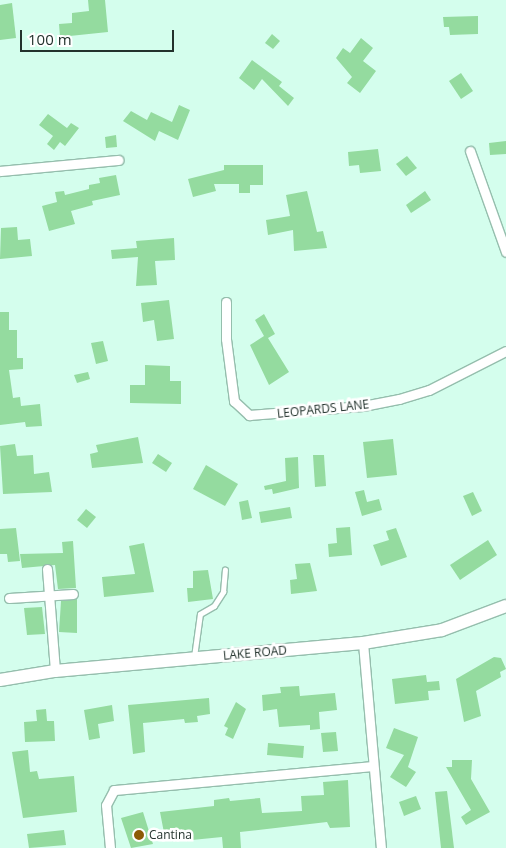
<!DOCTYPE html>
<html>
<head>
<meta charset="utf-8">
<style>
  body { margin:0 }
  #map { position:relative; width:506px; height:848px; overflow:hidden; background:#d4feed; font-family:"Open Sans",sans-serif }
  div>[style] { position:absolute }
  .building>* { inset:0; background:#94db9f }
  .roads { filter:drop-shadow(1px 0 #95bead) drop-shadow(-1px 0 #95bead) drop-shadow(0 1px #95bead) drop-shadow(0 -1px #95bead) }
  .service>* { height:4.5px; margin:-2.25px; padding:0 2.25px; transform-origin:2.25px; border-radius:2.25px; background:#fff }
  .minor>* { height:9px; margin:-4.5px; padding:0 4.5px; transform-origin:4.5px; border-radius:4.5px; background:#fff }
  .secondary>* { height:12px; margin:-6px; padding:0 6px; transform-origin:6px; border-radius:6px; background:#fff }
  .dots>* { width:14px; height:14px; translate:-50% -50%; box-sizing:border-box; border:2px solid #fff; border-radius:50% }
  span { translate:-50% -50%; white-space:nowrap; text-align:center; line-height:1.15; -webkit-text-stroke:5px #fff; paint-order:stroke }
  .street-label { font-size:12px; color:#22322c }
  .poi-label { font-size:12px; color:#22322c }
  .left { translate:0 -50%; text-align:left }
  .scale { position:absolute; left:20px; top:30px; width:154px; height:22px; box-sizing:border-box; border:2px solid #22322c; border-top:0; padding-left:6px; font-size:15px; line-height:18px; white-space:nowrap; color:#22322c; -webkit-text-stroke:4px #fff; paint-order:stroke }
</style>
</head>
<body>
<div id="map">
  <div class="building">
    <div style="clip-path:polygon(88px 0,105px 0,108px 32px,60px 37px,59px 24px,72px 23px,72px 13px,89px 11px)"></div>
    <div style="clip-path:polygon(12px 3px,16px 38px,0 40px,0 5px)"></div>
    <div style="clip-path:polygon(478px 16px,478px 34px,450px 35px,449px 27px,444px 27px,443px 17px)"></div>
    <div style="clip-path:polygon(272px 34px,280px 41px,273px 49px,265px 43px)"></div>
    <div style="clip-path:polygon(361px 38px,373px 48px,363px 61px,376px 71px,360px 93px,347px 83px,352px 77px,336px 58px,343px 48px,350px 53px)"></div>
    <div style="clip-path:polygon(252px 60px,282px 82px,279px 86px,294px 98px,288px 106px,262px 79px,254px 90px,239px 78px)"></div>
    <div style="clip-path:polygon(461px 73px,473px 91px,461px 99px,449px 81px)"></div>
    <div style="clip-path:polygon(179px 105px,190px 110px,178px 140px,159px 131px,155px 141px,123px 121px,131px 111px,147px 120px,151px 112px,172px 122px)"></div>
    <div style="clip-path:polygon(48px 114px,67px 128px,71px 123px,79px 128px,65px 146px,60px 142px,54px 150px,47px 144px,53px 136px,39px 125px)"></div>
    <div style="clip-path:polygon(116px 135px,117px 147px,106px 148px,105px 137px)"></div>
    <div style="clip-path:polygon(506px 141px,506px 154px,490px 155px,489px 143px)"></div>
    <div style="clip-path:polygon(378px 149px,381px 171px,360px 173px,359px 165px,349px 166px,348px 152px)"></div>
    <div style="clip-path:polygon(407px 156px,417px 168px,406px 176px,396px 164px)"></div>
    <div style="clip-path:polygon(224px 165px,263px 165px,263px 185px,250px 185px,250px 193px,239px 193px,239px 184px,214px 184px,216px 191px,193px 197px,188px 179px,224px 170px)"></div>
    <div style="clip-path:polygon(116px 175px,120px 195px,92px 201px,93px 205px,71px 211px,75px 224px,49px 231px,42px 206px,57px 202px,55px 192px,64px 191px,65px 195px,89px 189px,89px 185px,100px 183px,99px 178px)"></div>
    <div style="clip-path:polygon(307px 191px,317px 232px,323px 231px,327px 248px,294px 251px,293px 230px,268px 235px,266px 220px,290px 216px,286px 195px)"></div>
    <div style="clip-path:polygon(425px 191px,431px 200px,411px 213px,406px 205px)"></div>
    <div style="clip-path:polygon(17px 227px,18px 240px,30px 239px,32px 256px,0 259px,1px 228px)"></div>
    <div style="clip-path:polygon(174px 238px,175px 260px,155px 261px,157px 285px,136px 286px,138px 257px,112px 259px,111px 250px,137px 248px,136px 241px)"></div>
    <div style="clip-path:polygon(169px 300px,174px 339px,157px 341px,154px 320px,143px 322px,141px 303px)"></div>
    <div style="clip-path:polygon(0 312px,9px 312px,9px 330px,17px 330px,17px 358px,23px 358px,23px 369px,9px 370px,13px 398px,20px 397px,21px 406px,40px 404px,42px 426px,26px 427px,25px 422px,0 425px)"></div>
    <div style="clip-path:polygon(264px 314px,275px 334px,268px 338px,289px 372px,269px 385px,250px 345px,264px 336px,255px 320px)"></div>
    <div style="clip-path:polygon(103px 341px,108px 361px,96px 364px,91px 343px)"></div>
    <div style="clip-path:polygon(145px 365px,170px 366px,170px 381px,181px 381px,181px 404px,130px 403px,130px 385px,145px 385px)"></div>
    <div style="clip-path:polygon(88px 372px,90px 379px,77px 383px,74px 375px)"></div>
    <div style="clip-path:polygon(138px 437px,143px 463px,92px 468px,90px 454px,98px 452px,96px 445px)"></div>
    <div style="clip-path:polygon(393px 439px,397px 475px,367px 478px,363px 442px)"></div>
    <div style="clip-path:polygon(15px 444px,17px 456px,33px 455px,34px 474px,49px 472px,52px 492px,3px 494px,0 446px)"></div>
    <div style="clip-path:polygon(158px 454px,172px 463px,166px 472px,152px 463px)"></div>
    <div style="clip-path:polygon(313px 455px,324px 455px,326px 486px,315px 487px)"></div>
    <div style="clip-path:polygon(298px 457px,299px 488px,273px 494px,272px 489px,265px 490px,264px 486px,286px 481px,285px 458px)"></div>
    <div style="clip-path:polygon(206px 465px,238px 484px,225px 506px,193px 489px)"></div>
    <div style="clip-path:polygon(364px 490px,367px 502px,379px 499px,382px 510px,362px 516px,355px 492px)"></div>
    <div style="clip-path:polygon(473px 492px,482px 511px,472px 516px,463px 496px)"></div>
    <div style="clip-path:polygon(248px 500px,252px 518px,242px 520px,239px 502px)"></div>
    <div style="clip-path:polygon(290px 507px,292px 518px,261px 523px,259px 512px)"></div>
    <div style="clip-path:polygon(86px 509px,96px 517px,87px 528px,77px 520px)"></div>
    <div style="clip-path:polygon(350px 527px,352px 555px,329px 557px,328px 544px,337px 543px,336px 528px)"></div>
    <div style="clip-path:polygon(16px 528px,20px 561px,8px 562px,7px 554px,0 554px,0 529px)"></div>
    <div style="clip-path:polygon(396px 528px,407px 557px,381px 566px,373px 545px,389px 540px,386px 531px)"></div>
    <div style="clip-path:polygon(488px 540px,497px 555px,460px 580px,450px 565px)"></div>
    <div style="clip-path:polygon(73px 541px,76px 588px,58px 589px,55px 565px,22px 568px,20px 554px,63px 553px,62px 542px)"></div>
    <div style="clip-path:polygon(144px 543px,154px 592px,104px 597px,102px 577px,135px 574px,129px 546px)"></div>
    <div style="clip-path:polygon(310px 563px,317px 591px,291px 594px,290px 580px,297px 579px,295px 564px)"></div>
    <div style="clip-path:polygon(208px 570px,213px 599px,188px 602px,187px 588px,193px 588px,193px 571px)"></div>
    <div style="clip-path:polygon(77px 599px,77px 633px,59px 632px,61px 601px)"></div>
    <div style="clip-path:polygon(42px 607px,45px 634px,27px 635px,24px 608px)"></div>
    <div style="clip-path:polygon(494px 657px,501px 658px,506px 669px,500px 672px,501px 677px,476px 691px,481px 716px,464px 722px,456px 679px)"></div>
    <div style="clip-path:polygon(426px 675px,427px 682px,439px 681px,440px 690px,428px 691px,429px 700px,395px 704px,392px 679px)"></div>
    <div style="clip-path:polygon(299px 686px,300px 696px,335px 693px,337px 710px,319px 712px,320px 729px,310px 730px,310px 725px,279px 727px,277px 709px,263px 711px,262px 695px,281px 693px,280px 687px)"></div>
    <div style="clip-path:polygon(209px 698px,210px 714px,197px 716px,198px 722px,185px 723px,184px 719px,143px 723px,145px 752px,133px 754px,128px 705px)"></div>
    <div style="clip-path:polygon(236px 702px,246px 709px,233px 739px,225px 735px,228px 728px,224px 726px)"></div>
    <div style="clip-path:polygon(112px 705px,114px 721px,98px 724px,100px 738px,89px 740px,84px 710px)"></div>
    <div style="clip-path:polygon(46px 709px,47px 721px,54px 721px,55px 741px,25px 742px,24px 722px,37px 721px,36px 710px)"></div>
    <div style="clip-path:polygon(394px 728px,418px 737px,408px 767px,416px 772px,406px 787px,390px 777px,404px 755px,386px 748px)"></div>
    <div style="clip-path:polygon(336px 732px,338px 751px,323px 752px,321px 733px)"></div>
    <div style="clip-path:polygon(268px 743px,304px 746px,303px 758px,267px 755px)"></div>
    <div style="clip-path:polygon(28px 750px,30px 772px,37px 771px,39px 779px,74px 776px,77px 812px,23px 818px,12px 752px)"></div>
    <div style="clip-path:polygon(452px 760px,472px 760px,471px 779px,490px 812px,466px 825px,461px 817px,471px 810px,446px 767px,452px 767px)"></div>
    <div style="clip-path:polygon(348px 780px,350px 827px,330px 828px,327px 822px,240px 832px,241px 848px,223px 848px,222px 837px,192px 840px,191px 833px,165px 838px,160px 812px,214px 806px,214px 800px,229px 798px,230px 801px,260px 798px,262px 813px,302px 811px,301px 796px,324px 795px,323px 782px)"></div>
    <div style="clip-path:polygon(447px 791px,454px 848px,441px 848px,435px 792px)"></div>
    <div style="clip-path:polygon(416px 796px,421px 809px,404px 816px,399px 802px)"></div>
    <div style="clip-path:polygon(143px 812px,153px 844px,131px 848px,121px 818px)"></div>
    <div style="clip-path:polygon(64px 830px,66px 845px,29px 848px,27px 834px)"></div>
  </div>
  <div class="roads">
    <div class="service">
      <div style="left:194px;top:657px;width:43px;rotate:-82.1deg"></div>
      <div style="left:200px;top:614px;width:16px;rotate:-30deg"></div>
      <div style="left:214px;top:606px;width:17px;rotate:-57deg"></div>
      <div style="left:223px;top:592px;width:22px;rotate:-85deg"></div>
    </div>
    <div class="minor">
      <div style="left:470px;top:151px;width:107px;rotate:70.4deg"></div>
      <div style="left:0;top:171px;width:119px;rotate:-5.3deg"></div>
      <div style="left:226px;top:302px;width:37px;rotate:90deg"></div>
      <div style="left:226px;top:339px;width:63px;rotate:82.6deg"></div>
      <div style="left:234px;top:401px;width:21px;rotate:43deg"></div>
      <div style="left:249px;top:415px;width:114px;rotate:-4.5deg"></div>
      <div style="left:363px;top:406px;width:37px;rotate:-11deg"></div>
      <div style="left:399px;top:399px;width:31px;rotate:-17deg"></div>
      <div style="left:429px;top:390px;width:86px;rotate:-26.9deg"></div>
      <div style="left:47px;top:569px;width:102px;rotate:85.5deg"></div>
      <div style="left:9px;top:598px;width:64px;rotate:-3.6deg"></div>
      <div style="left:363px;top:643px;width:206px;rotate:85deg"></div>
      <div style="left:110px;top:848px;width:43px;rotate:-95.3deg"></div>
      <div style="left:106px;top:805px;width:17px;rotate:-62deg"></div>
      <div style="left:114px;top:790px;width:258px;rotate:-5.3deg"></div>
    </div>
    <div class="secondary">
      <div style="left:0;top:680px;width:56px;rotate:-9.3deg"></div>
      <div style="left:55px;top:671px;width:309px;rotate:-5.2deg"></div>
      <div style="left:363px;top:643px;width:80px;rotate:-9.3deg"></div>
      <div style="left:442px;top:630px;width:68px;rotate:-20.6deg"></div>
    </div>
  </div>
  <div class="dots">
    <div style="left:139px;top:835px;background:#8d5a06"></div>
  </div>
  <div class="street-label">
    <span style="left:323px;top:409px;rotate:-6deg">LEOPARDS LANE</span>
    <span style="left:255px;top:653px;rotate:-5deg">LAKE ROAD</span>
  </div>
  <div class="poi-label">
    <span class="left" style="left:149px;top:835px">Cantina</span>
  </div>
  <div class="scale">100 m</div>
</div>
</body>
</html>
